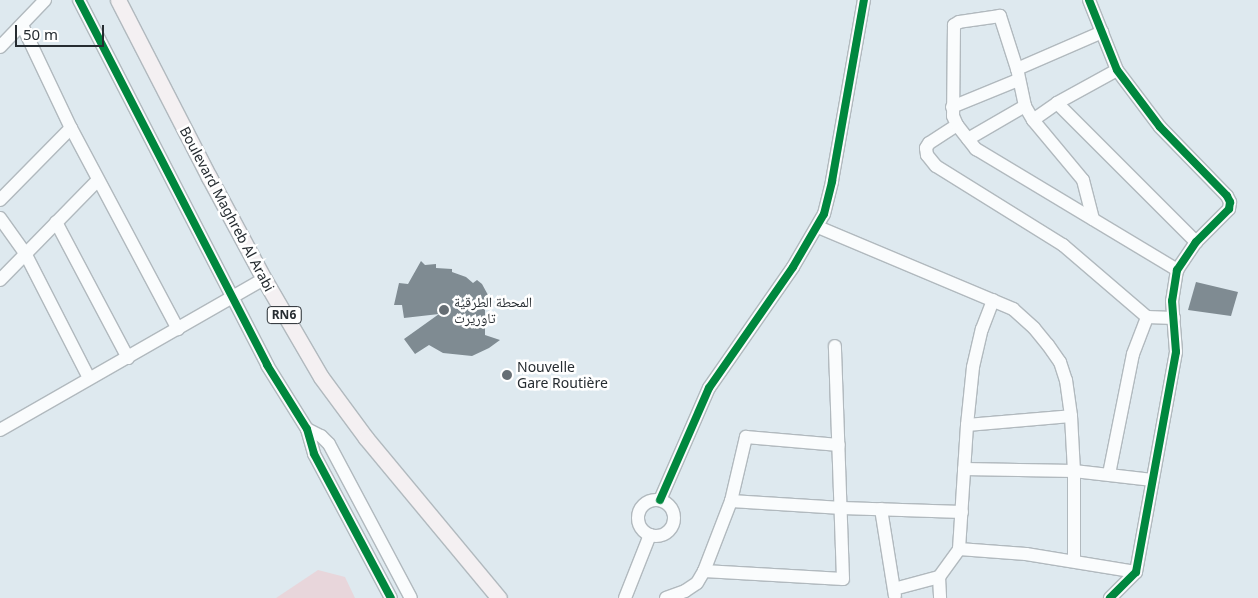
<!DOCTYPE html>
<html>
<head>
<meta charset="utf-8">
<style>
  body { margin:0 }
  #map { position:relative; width:1258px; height:598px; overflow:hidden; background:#dee9ef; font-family:"Noto Sans","Noto Naskh Arabic",sans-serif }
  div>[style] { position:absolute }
  .green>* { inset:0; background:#e8d6db }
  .building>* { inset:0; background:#7f8b92 }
  .roads { filter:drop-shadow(1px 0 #b1b9be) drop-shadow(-1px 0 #b1b9be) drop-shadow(0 1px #b1b9be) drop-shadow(0 -1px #b1b9be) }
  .minor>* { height:12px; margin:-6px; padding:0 6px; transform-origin:6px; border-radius:6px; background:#fafcfd }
  .minor>.ring { margin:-6px; padding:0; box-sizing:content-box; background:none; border:12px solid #fafcfd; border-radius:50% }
  .major>* { height:15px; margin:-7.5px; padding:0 7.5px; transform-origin:7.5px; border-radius:7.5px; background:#f4f0f2 }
  .cycleway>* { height:8px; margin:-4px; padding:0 4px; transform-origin:4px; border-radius:4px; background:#00873e }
  .dots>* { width:14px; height:14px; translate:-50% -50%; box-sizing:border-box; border:2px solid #fff; border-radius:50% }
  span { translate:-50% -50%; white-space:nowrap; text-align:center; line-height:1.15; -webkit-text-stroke:5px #fff; paint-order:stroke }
  .shield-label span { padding:1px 4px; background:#fff; border:1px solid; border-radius:4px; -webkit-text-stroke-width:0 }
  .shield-label { font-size:12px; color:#262c31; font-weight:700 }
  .street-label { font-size:14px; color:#262c31 }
  .poi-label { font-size:14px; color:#262c31 }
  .left { translate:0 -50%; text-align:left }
  .scale { position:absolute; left:15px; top:25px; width:89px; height:22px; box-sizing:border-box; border:2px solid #262c31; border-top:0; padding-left:6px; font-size:15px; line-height:18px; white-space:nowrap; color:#262c31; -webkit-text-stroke:4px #fff; paint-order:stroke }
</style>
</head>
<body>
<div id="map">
  <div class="green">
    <div style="clip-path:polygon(318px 570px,345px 577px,355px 598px,276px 598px)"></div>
  </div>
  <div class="building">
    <div style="clip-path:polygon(421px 261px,425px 265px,436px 264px,436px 268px,452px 269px,452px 272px,466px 277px,473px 283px,477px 280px,482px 284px,488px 295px,485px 296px,485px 335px,500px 340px,489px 348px,472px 356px,443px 353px,429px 345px,415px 354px,404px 339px,439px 314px,404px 318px,402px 305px,394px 305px,399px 283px,408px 284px)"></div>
    <div style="clip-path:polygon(1196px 282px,1238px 292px,1231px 316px,1188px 310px)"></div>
  </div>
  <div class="roads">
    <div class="minor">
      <div style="left:79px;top:0;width:411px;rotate:62.7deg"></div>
      <div style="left:267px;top:365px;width:75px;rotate:58deg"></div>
      <div style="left:307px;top:429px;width:26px;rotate:74deg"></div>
      <div style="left:314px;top:454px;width:163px;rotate:61.9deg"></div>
      <div style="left:1089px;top:0;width:75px;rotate:68.2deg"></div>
      <div style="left:1117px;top:70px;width:71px;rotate:53deg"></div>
      <div style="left:1160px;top:127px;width:96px;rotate:45.8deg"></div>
      <div style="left:1227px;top:196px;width:7px;rotate:63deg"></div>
      <div style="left:1230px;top:202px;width:7px;rotate:98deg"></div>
      <div style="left:1229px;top:209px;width:47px;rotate:135deg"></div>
      <div style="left:1196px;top:242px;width:34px;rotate:124deg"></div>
      <div style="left:1177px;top:270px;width:31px;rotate:99deg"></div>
      <div style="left:1172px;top:301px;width:51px;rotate:85.5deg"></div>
      <div style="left:1176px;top:352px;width:224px;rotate:100.3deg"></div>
      <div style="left:1136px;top:572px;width:37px;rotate:135deg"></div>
      <div style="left:22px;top:25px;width:114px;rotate:64.6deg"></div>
      <div style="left:71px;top:128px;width:228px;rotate:62deg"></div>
      <div style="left:0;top:47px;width:65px;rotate:-46.2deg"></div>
      <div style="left:1017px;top:69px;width:93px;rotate:-23.5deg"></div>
      <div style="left:1057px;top:103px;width:197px;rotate:45deg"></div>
      <div style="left:952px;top:107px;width:71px;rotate:-22.2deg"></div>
      <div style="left:1033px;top:120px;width:29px;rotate:-35deg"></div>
      <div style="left:1057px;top:103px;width:68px;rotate:-28.8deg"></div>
      <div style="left:957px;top:125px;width:33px;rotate:147deg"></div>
      <div style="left:929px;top:143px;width:6px;rotate:121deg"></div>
      <div style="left:926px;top:148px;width:7px;rotate:82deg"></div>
      <div style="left:927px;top:155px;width:14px;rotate:51deg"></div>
      <div style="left:936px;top:166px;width:150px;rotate:31.9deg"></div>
      <div style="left:1063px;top:245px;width:111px;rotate:40.6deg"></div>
      <div style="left:1147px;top:317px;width:27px;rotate:2deg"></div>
      <div style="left:968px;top:139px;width:66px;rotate:-30.1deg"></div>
      <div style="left:0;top:200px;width:101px;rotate:-45.4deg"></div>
      <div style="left:0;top:218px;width:43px;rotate:54.5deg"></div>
      <div style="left:25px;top:253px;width:140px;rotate:62.9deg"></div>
      <div style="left:1093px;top:219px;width:40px;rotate:-104.4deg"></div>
      <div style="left:1083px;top:180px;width:78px;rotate:-129.8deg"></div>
      <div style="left:1033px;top:120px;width:16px;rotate:-120deg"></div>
      <div style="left:1025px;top:106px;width:38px;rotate:-102deg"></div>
      <div style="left:1017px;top:69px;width:56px;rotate:-107.8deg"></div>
      <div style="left:1000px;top:16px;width:41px;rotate:171.7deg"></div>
      <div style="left:959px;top:22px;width:6px;rotate:149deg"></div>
      <div style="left:954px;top:25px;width:91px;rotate:90.6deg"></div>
      <div style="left:953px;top:116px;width:10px;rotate:66deg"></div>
      <div style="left:957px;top:125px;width:31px;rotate:52deg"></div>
      <div style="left:976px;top:149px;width:235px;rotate:31deg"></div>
      <div style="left:56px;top:222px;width:154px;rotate:62.1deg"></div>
      <div style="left:818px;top:227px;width:212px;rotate:22.8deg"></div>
      <div style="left:1013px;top:309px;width:28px;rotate:42deg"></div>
      <div style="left:1034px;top:328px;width:22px;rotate:51deg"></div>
      <div style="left:1048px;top:345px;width:21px;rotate:55deg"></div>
      <div style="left:1060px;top:362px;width:19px;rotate:72deg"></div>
      <div style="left:1066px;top:380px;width:36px;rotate:82deg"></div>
      <div style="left:1071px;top:416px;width:55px;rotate:86.9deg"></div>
      <div style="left:1074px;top:471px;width:89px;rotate:90deg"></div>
      <div style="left:0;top:280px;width:140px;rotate:-45.6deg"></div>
      <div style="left:967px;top:425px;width:104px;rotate:-4.9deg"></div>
      <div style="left:307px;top:429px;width:16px;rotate:27deg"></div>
      <div style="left:321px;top:436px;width:11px;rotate:45deg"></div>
      <div style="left:329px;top:444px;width:174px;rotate:62deg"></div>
      <div style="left:0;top:430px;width:304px;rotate:-29.8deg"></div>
      <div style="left:964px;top:469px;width:110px;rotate:1deg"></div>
      <div style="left:1074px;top:471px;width:79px;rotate:6.6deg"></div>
      <div style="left:1109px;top:474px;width:122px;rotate:-78.7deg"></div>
      <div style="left:1133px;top:354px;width:40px;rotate:-69deg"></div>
      <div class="ring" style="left:638px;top:500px;width:24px;height:24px"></div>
      <div style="left:660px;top:500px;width:122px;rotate:-66.4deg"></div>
      <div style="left:709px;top:388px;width:147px;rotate:-55.2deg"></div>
      <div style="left:793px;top:267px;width:61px;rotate:-59.7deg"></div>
      <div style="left:824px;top:214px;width:34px;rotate:-76deg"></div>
      <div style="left:832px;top:181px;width:184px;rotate:-80deg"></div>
      <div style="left:731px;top:501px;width:111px;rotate:3.6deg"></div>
      <div style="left:842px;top:508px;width:120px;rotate:1.9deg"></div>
      <div style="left:881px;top:509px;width:88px;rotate:80.9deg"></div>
      <div style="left:959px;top:549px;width:67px;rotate:4.3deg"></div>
      <div style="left:1026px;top:554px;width:111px;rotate:9.3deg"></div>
      <div style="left:704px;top:571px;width:139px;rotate:3.3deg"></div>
      <div style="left:843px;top:579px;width:233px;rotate:-92deg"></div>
      <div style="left:939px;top:577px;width:21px;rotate:87deg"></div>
      <div style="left:894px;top:589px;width:47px;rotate:-14.9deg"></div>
      <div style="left:939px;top:577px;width:34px;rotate:-54deg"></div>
      <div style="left:959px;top:549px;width:124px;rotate:-86.3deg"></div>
      <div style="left:967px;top:425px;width:58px;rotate:-84.1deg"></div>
      <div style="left:973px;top:367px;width:39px;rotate:-77deg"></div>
      <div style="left:982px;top:329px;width:31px;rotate:-69deg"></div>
      <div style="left:625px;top:598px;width:68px;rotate:-68.4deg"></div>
      <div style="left:666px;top:598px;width:20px;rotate:-20deg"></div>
      <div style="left:685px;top:591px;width:14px;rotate:-34deg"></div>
      <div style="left:697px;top:583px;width:14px;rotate:-60deg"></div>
      <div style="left:704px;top:571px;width:75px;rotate:-68.9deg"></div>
      <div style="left:731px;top:501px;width:66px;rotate:-76.8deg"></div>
      <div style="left:746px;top:437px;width:93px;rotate:4.9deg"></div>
    </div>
    <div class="major">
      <div style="left:118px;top:0;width:199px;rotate:62.8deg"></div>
      <div style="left:209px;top:177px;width:116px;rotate:61.7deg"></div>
      <div style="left:264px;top:279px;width:113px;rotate:59.8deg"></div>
      <div style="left:321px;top:377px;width:76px;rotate:53.6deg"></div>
      <div style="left:366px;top:438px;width:208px;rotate:50.3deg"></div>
    </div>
  </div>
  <div class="cycleway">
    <div style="left:79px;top:0;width:411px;rotate:62.7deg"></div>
    <div style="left:267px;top:365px;width:75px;rotate:58deg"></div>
    <div style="left:307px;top:429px;width:26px;rotate:74deg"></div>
    <div style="left:314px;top:454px;width:163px;rotate:61.9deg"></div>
    <div style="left:1089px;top:0;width:75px;rotate:68.2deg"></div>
    <div style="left:1117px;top:70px;width:71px;rotate:53deg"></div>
    <div style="left:1160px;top:127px;width:96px;rotate:45.8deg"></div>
    <div style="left:1227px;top:196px;width:7px;rotate:63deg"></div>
    <div style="left:1230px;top:202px;width:7px;rotate:98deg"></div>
    <div style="left:1229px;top:209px;width:47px;rotate:135deg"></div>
    <div style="left:1196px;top:242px;width:34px;rotate:124deg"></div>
    <div style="left:1177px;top:270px;width:31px;rotate:99deg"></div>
    <div style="left:1172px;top:301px;width:51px;rotate:85.5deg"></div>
    <div style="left:1176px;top:352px;width:224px;rotate:100.3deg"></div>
    <div style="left:1136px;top:572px;width:37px;rotate:135deg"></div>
    <div style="left:660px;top:500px;width:122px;rotate:-66.4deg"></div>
    <div style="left:709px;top:388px;width:147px;rotate:-55.2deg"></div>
    <div style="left:793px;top:267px;width:61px;rotate:-59.7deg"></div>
    <div style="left:824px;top:214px;width:34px;rotate:-76deg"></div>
    <div style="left:832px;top:181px;width:184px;rotate:-80deg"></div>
  </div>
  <div class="dots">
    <div style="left:444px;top:310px;background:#666e74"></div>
    <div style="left:507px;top:375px;background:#666e74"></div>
  </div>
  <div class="shield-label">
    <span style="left:284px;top:315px">RN6</span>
  </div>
  <div class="street-label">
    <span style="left:227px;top:209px;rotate:62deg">Boulevard Maghreb Al Arabi</span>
  </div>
  <div class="poi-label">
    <span class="left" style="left:454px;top:310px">المحطة الطرقية<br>تاوريرت</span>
    <span class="left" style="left:517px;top:375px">Nouvelle<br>Gare Routière</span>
  </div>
  <div class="scale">50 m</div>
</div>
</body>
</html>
